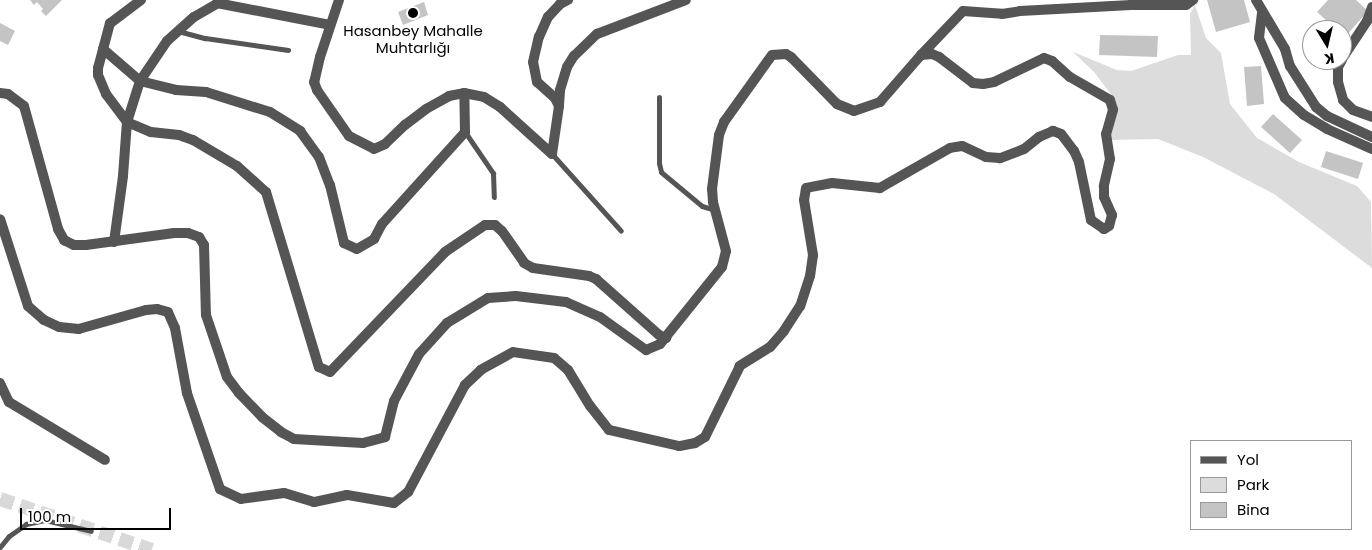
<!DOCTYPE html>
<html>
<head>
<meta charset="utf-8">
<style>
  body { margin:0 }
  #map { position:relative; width:1372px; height:550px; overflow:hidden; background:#fff; font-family:Poppins,sans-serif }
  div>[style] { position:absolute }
  .green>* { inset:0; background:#dcdcdc }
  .building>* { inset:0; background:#c4c4c4 }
  .trunk-tunnel>* { height:14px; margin-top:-7px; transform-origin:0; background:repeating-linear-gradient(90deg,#d9d9d9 0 14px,transparent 0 21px) }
  .service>* { height:5px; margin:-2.5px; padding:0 2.5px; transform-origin:2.5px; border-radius:2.5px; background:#555 }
  .minor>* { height:10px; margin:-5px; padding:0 5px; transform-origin:5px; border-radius:5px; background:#555 }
  .dots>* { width:14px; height:14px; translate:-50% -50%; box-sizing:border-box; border:2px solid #fff; border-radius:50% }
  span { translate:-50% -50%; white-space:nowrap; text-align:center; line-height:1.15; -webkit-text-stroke:4.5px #fff; paint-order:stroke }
  .poi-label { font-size:15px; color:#000 }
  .legend { position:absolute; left:1190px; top:440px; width:162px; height:90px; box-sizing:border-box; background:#fff; border:1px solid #999; margin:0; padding:6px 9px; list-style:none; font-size:15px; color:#000 }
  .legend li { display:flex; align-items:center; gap:10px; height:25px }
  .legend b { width:25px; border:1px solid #999 }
  .north { position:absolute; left:1302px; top:20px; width:50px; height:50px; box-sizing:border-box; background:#fff; border:1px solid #999; border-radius:50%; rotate:171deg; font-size:14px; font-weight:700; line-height:20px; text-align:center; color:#000 }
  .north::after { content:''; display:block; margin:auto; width:18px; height:22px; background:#000; clip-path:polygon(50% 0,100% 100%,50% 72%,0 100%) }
  .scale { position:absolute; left:20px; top:508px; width:151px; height:22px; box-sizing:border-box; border:2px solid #000; border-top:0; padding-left:6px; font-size:15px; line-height:18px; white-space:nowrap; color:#000; -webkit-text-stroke:4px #fff; paint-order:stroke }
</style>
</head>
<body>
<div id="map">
  <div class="green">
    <div style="clip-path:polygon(1195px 5px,1206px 38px,1221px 53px,1230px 104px,1257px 138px,1299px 162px,1357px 186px,1371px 202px,1372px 268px,1274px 194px,1203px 157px,1158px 139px,1109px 140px,1114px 98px,1094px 72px,1073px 52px,1117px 70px,1131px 71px,1178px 55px,1191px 55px,1190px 14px)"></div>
  </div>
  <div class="building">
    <div style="clip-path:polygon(30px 0,62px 0,46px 16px,41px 11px,43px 9px,37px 2px,34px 5px)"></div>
    <div style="clip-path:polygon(1207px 0,1244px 0,1250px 22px,1216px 32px)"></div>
    <div style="clip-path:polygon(1328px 0,1356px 0,1368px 11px,1345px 37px,1342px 34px,1342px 30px,1337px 30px,1317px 12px)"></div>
    <div style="clip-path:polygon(424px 2px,428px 15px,403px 25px,398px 12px)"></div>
    <div style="clip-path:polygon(0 23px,15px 31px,8px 45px,0 41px)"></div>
    <div style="clip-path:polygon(1100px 35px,1158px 36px,1157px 57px,1099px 55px)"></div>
    <div style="clip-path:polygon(1261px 66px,1264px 104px,1247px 106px,1244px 67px)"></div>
    <div style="clip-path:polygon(1273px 114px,1302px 140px,1290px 153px,1261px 127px)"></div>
    <div style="clip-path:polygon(1326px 151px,1363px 163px,1358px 179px,1321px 167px)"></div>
  </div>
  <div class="trunk-tunnel">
    <div style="left:0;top:499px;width:160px;rotate:18.5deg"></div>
  </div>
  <div class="service">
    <div style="left:178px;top:31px;width:28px;rotate:15deg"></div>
    <div style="left:205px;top:38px;width:84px;rotate:8.2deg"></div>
    <div style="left:659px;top:97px;width:66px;rotate:90deg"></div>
    <div style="left:659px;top:163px;width:9px;rotate:77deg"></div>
    <div style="left:661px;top:172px;width:53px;rotate:39.7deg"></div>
    <div style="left:702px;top:206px;width:14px;rotate:17deg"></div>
    <div style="left:465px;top:132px;width:50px;rotate:55.7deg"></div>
    <div style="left:493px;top:173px;width:24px;rotate:88deg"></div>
    <div style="left:552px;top:154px;width:103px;rotate:48.1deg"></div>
    <div style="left:0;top:547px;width:14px;rotate:-51deg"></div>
    <div style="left:9px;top:536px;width:21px;rotate:-35deg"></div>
    <div style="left:26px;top:524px;width:19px;rotate:-12deg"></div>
    <div style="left:45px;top:520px;width:47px;rotate:13.4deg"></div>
  </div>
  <div class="minor">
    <div style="left:141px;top:0;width:39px;rotate:143deg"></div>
    <div style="left:110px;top:23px;width:47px;rotate:104.9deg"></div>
    <div style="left:98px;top:68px;width:7px;rotate:90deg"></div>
    <div style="left:98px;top:75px;width:21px;rotate:67deg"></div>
    <div style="left:106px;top:94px;width:35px;rotate:53deg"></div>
    <div style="left:127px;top:122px;width:26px;rotate:23deg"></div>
    <div style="left:151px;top:132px;width:28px;rotate:6deg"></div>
    <div style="left:179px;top:135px;width:15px;rotate:20deg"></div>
    <div style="left:193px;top:140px;width:51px;rotate:30.6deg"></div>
    <div style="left:237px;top:166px;width:39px;rotate:42deg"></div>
    <div style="left:266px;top:192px;width:183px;rotate:73.2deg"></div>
    <div style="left:319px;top:367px;width:12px;rotate:24deg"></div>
    <div style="left:330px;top:372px;width:166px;rotate:-46.2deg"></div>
    <div style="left:445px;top:252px;width:48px;rotate:-34deg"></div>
    <div style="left:485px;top:225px;width:10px"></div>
    <div style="left:495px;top:225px;width:9px;rotate:41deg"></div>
    <div style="left:502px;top:231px;width:39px;rotate:55deg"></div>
    <div style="left:524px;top:263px;width:10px;rotate:29deg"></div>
    <div style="left:533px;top:268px;width:57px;rotate:8.1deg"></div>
    <div style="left:589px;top:276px;width:8px;rotate:23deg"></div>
    <div style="left:596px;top:279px;width:84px;rotate:41.6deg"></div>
    <div style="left:659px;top:335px;width:8px;rotate:23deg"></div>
    <div style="left:339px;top:0;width:60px;rotate:108.4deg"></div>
    <div style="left:320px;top:57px;width:26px;rotate:103deg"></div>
    <div style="left:314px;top:82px;width:9px;rotate:69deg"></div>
    <div style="left:317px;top:90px;width:56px;rotate:55.2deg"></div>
    <div style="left:349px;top:136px;width:28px;rotate:27deg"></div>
    <div style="left:374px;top:149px;width:12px;rotate:-24deg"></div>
    <div style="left:385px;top:144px;width:28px;rotate:-44deg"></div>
    <div style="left:405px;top:125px;width:26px;rotate:-37deg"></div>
    <div style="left:426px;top:109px;width:26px;rotate:-29deg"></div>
    <div style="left:449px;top:96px;width:15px;rotate:-11deg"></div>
    <div style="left:464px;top:93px;width:20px;rotate:11deg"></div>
    <div style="left:484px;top:97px;width:19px;rotate:32deg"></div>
    <div style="left:500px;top:107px;width:70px;rotate:42.1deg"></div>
    <div style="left:552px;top:154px;width:49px;rotate:-81.7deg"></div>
    <div style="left:559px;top:106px;width:9px;rotate:-117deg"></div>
    <div style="left:555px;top:98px;width:24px;rotate:-138deg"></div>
    <div style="left:537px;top:82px;width:20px;rotate:-101deg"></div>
    <div style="left:533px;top:62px;width:26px;rotate:-77deg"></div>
    <div style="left:539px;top:37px;width:22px;rotate:-66deg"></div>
    <div style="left:548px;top:17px;width:18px;rotate:-47deg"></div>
    <div style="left:560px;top:4px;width:9px;rotate:-27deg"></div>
    <div style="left:1256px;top:0;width:57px;rotate:59.4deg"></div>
    <div style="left:1285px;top:49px;width:18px;rotate:74deg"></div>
    <div style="left:1290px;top:66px;width:49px;rotate:57.6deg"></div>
    <div style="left:1316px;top:107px;width:14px;rotate:39deg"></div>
    <div style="left:1327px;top:116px;width:50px;rotate:25deg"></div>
    <div style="left:217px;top:3px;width:115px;rotate:11deg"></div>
    <div style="left:1262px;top:13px;width:25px;rotate:97deg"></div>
    <div style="left:1259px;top:38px;width:65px;rotate:66.6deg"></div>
    <div style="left:1285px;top:98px;width:25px;rotate:42deg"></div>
    <div style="left:1304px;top:115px;width:27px;rotate:31deg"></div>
    <div style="left:1327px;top:129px;width:49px;rotate:24deg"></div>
    <div style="left:103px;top:49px;width:49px;rotate:40.9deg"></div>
    <div style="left:140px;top:81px;width:37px;rotate:14deg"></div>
    <div style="left:176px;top:90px;width:30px;rotate:4deg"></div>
    <div style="left:206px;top:92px;width:67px;rotate:17.4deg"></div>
    <div style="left:270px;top:112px;width:36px;rotate:32deg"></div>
    <div style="left:300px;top:131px;width:32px;rotate:54deg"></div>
    <div style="left:319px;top:157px;width:30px;rotate:69deg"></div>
    <div style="left:330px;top:185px;width:60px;rotate:76.4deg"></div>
    <div style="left:344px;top:243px;width:14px;rotate:25deg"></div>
    <div style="left:357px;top:249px;width:20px;rotate:-30deg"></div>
    <div style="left:374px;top:239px;width:17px;rotate:-62deg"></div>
    <div style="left:382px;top:224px;width:124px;rotate:-47.9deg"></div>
    <div style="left:465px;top:132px;width:39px;rotate:-91deg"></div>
    <div style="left:921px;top:55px;width:61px;rotate:-46.3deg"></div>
    <div style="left:963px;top:11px;width:39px;rotate:4deg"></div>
    <div style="left:1002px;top:14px;width:18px;rotate:-9deg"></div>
    <div style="left:1020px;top:11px;width:111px;rotate:-3.1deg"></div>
    <div style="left:1131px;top:5px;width:55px"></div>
    <div style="left:1186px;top:5px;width:9px;rotate:-36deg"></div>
    <div style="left:1342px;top:59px;width:45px;rotate:-56.7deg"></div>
    <div style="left:1367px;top:21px;width:15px;rotate:-70deg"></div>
    <div style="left:1342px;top:60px;width:8px;rotate:120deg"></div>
    <div style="left:1338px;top:67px;width:15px;rotate:90deg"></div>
    <div style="left:1338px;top:82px;width:19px;rotate:74deg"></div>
    <div style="left:1343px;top:100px;width:14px;rotate:45deg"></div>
    <div style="left:1353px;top:110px;width:20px;rotate:20deg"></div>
    <div style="left:0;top:93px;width:8px;rotate:7deg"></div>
    <div style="left:8px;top:94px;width:20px;rotate:37deg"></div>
    <div style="left:24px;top:106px;width:128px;rotate:74.5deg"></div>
    <div style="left:58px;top:229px;width:13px;rotate:61deg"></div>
    <div style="left:64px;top:240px;width:11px;rotate:27deg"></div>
    <div style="left:74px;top:245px;width:12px"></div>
    <div style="left:86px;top:245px;width:89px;rotate:-7.8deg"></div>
    <div style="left:174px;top:233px;width:14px"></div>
    <div style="left:188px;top:233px;width:12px;rotate:20deg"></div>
    <div style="left:199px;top:237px;width:9px;rotate:58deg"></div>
    <div style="left:204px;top:245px;width:70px;rotate:88.4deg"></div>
    <div style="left:206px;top:315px;width:65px;rotate:71.3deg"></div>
    <div style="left:227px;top:377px;width:20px;rotate:53deg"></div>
    <div style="left:239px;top:393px;width:33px;rotate:46deg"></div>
    <div style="left:262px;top:417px;width:24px;rotate:38deg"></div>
    <div style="left:281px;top:432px;width:15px;rotate:28deg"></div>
    <div style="left:294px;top:439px;width:69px;rotate:3.3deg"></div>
    <div style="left:363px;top:443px;width:23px;rotate:-15deg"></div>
    <div style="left:385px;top:437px;width:37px;rotate:-76deg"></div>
    <div style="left:394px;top:401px;width:53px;rotate:-62deg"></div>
    <div style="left:419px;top:354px;width:42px;rotate:-47.9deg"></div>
    <div style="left:447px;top:323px;width:48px;rotate:-31.4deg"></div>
    <div style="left:488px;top:298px;width:28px;rotate:-4deg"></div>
    <div style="left:516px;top:296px;width:50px;rotate:6.8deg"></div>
    <div style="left:566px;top:302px;width:37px;rotate:24deg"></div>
    <div style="left:600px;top:317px;width:57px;rotate:35.7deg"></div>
    <div style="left:646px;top:350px;width:15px;rotate:-23deg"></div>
    <div style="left:660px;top:344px;width:99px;rotate:-51.2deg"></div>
    <div style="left:722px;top:267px;width:16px;rotate:-76deg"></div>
    <div style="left:726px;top:251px;width:51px;rotate:-104.9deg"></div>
    <div style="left:713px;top:202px;width:13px;rotate:-94deg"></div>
    <div style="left:712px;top:189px;width:54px;rotate:-82.6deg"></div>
    <div style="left:719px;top:135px;width:14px;rotate:-69deg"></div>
    <div style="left:724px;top:122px;width:82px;rotate:-54.4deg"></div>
    <div style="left:772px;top:55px;width:14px;rotate:-4deg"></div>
    <div style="left:786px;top:54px;width:6px;rotate:31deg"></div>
    <div style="left:791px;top:57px;width:66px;rotate:45.6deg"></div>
    <div style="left:837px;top:104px;width:18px;rotate:22deg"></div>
    <div style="left:854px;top:111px;width:28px;rotate:-19deg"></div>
    <div style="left:880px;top:102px;width:62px;rotate:-48.9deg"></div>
    <div style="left:921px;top:55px;width:11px;rotate:-5deg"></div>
    <div style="left:932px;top:54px;width:8px;rotate:23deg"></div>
    <div style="left:939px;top:57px;width:43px;rotate:37.4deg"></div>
    <div style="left:973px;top:83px;width:10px;rotate:6deg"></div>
    <div style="left:983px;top:84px;width:11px;rotate:-10deg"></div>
    <div style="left:994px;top:82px;width:55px;rotate:-25.6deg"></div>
    <div style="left:1044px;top:58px;width:9px;rotate:21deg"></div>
    <div style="left:1052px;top:61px;width:24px;rotate:42deg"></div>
    <div style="left:1070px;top:77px;width:46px;rotate:29.9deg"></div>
    <div style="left:1110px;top:100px;width:10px;rotate:73deg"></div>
    <div style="left:1113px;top:110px;width:25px;rotate:106deg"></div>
    <div style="left:1106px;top:134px;width:25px;rotate:81deg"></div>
    <div style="left:1110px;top:159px;width:28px;rotate:103deg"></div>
    <div style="left:1104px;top:186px;width:11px;rotate:90deg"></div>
    <div style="left:1104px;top:197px;width:20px;rotate:66deg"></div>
    <div style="left:1112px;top:215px;width:11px;rotate:105deg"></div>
    <div style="left:1109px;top:226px;width:6px;rotate:149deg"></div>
    <div style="left:1104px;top:229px;width:16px;rotate:-145deg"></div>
    <div style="left:1091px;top:220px;width:59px;rotate:-101.7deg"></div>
    <div style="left:1079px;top:162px;width:12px;rotate:-114deg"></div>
    <div style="left:1074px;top:151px;width:21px;rotate:-127deg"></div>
    <div style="left:1061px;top:134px;width:9px;rotate:-159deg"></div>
    <div style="left:1053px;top:131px;width:15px;rotate:157deg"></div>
    <div style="left:1039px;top:137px;width:19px;rotate:141deg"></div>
    <div style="left:1024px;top:149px;width:26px;rotate:159deg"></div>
    <div style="left:1000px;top:158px;width:14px;rotate:-176deg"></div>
    <div style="left:986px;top:157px;width:26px;rotate:-155deg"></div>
    <div style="left:962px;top:146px;width:12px;rotate:171deg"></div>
    <div style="left:950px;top:148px;width:81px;rotate:150.3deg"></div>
    <div style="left:880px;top:188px;width:48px;rotate:-174.1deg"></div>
    <div style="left:832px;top:183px;width:26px;rotate:169deg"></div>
    <div style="left:806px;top:188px;width:12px;rotate:99deg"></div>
    <div style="left:804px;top:200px;width:56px;rotate:80.7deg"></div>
    <div style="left:813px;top:255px;width:21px;rotate:98deg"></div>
    <div style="left:810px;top:276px;width:32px;rotate:108deg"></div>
    <div style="left:800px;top:306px;width:30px;rotate:123deg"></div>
    <div style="left:784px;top:331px;width:21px;rotate:131deg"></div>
    <div style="left:770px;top:347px;width:36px;rotate:148deg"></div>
    <div style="left:740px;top:366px;width:79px;rotate:116.2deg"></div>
    <div style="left:705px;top:437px;width:12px;rotate:149deg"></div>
    <div style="left:695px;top:443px;width:16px;rotate:169deg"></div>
    <div style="left:679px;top:446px;width:72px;rotate:-167.1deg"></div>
    <div style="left:609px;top:430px;width:31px;rotate:-128deg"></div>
    <div style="left:590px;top:406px;width:42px;rotate:-121.4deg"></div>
    <div style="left:568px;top:370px;width:18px;rotate:-139deg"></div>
    <div style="left:554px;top:358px;width:41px;rotate:-171.7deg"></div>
    <div style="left:513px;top:352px;width:37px;rotate:151deg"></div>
    <div style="left:481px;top:370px;width:22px;rotate:137deg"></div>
    <div style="left:465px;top:385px;width:121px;rotate:118deg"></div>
    <div style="left:408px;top:492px;width:18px;rotate:142deg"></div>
    <div style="left:394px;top:503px;width:48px;rotate:-170.3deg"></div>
    <div style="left:347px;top:495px;width:34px;rotate:168deg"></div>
    <div style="left:314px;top:502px;width:31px;rotate:-163deg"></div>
    <div style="left:284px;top:493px;width:43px;rotate:172.1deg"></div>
    <div style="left:241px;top:499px;width:23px;rotate:-155deg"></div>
    <div style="left:220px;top:489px;width:102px;rotate:-109deg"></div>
    <div style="left:187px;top:393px;width:66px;rotate:-100.5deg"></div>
    <div style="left:175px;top:328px;width:17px;rotate:-114deg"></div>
    <div style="left:168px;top:312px;width:11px;rotate:-165deg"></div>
    <div style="left:157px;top:309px;width:11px;rotate:175deg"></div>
    <div style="left:146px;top:310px;width:70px;rotate:164.2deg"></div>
    <div style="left:79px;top:329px;width:20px;rotate:-174deg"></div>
    <div style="left:59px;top:327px;width:17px;rotate:-155deg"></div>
    <div style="left:44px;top:320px;width:21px;rotate:-139deg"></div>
    <div style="left:28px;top:306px;width:91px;rotate:-107.8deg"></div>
    <div style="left:559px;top:105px;width:15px;rotate:-86deg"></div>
    <div style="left:560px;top:90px;width:24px;rotate:-73deg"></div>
    <div style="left:567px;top:67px;width:13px;rotate:-58deg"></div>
    <div style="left:574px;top:56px;width:32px;rotate:-44deg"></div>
    <div style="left:597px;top:34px;width:95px;rotate:-20.9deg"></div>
    <div style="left:114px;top:242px;width:67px;rotate:-82.2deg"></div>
    <div style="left:123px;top:176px;width:54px;rotate:-85.8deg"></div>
    <div style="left:127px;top:122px;width:43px;rotate:-72.4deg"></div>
    <div style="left:140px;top:81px;width:48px;rotate:-56deg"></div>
    <div style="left:167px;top:41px;width:36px;rotate:-42deg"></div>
    <div style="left:194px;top:17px;width:34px;rotate:-30deg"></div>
    <div style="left:0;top:383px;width:21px;rotate:65deg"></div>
    <div style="left:9px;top:402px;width:112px;rotate:31.1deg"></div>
  </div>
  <div class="dots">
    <div style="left:413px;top:13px;background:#000"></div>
  </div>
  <div class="poi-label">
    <span style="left:413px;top:39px">Hasanbey Mahalle<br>Muhtarlığı</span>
  </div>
  <ul class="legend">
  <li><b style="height:6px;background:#555"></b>Yol</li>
  <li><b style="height:14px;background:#dcdcdc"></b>Park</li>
  <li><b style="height:14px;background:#c4c4c4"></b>Bina</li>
  </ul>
  <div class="north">K</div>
  <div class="scale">100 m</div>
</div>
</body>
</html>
